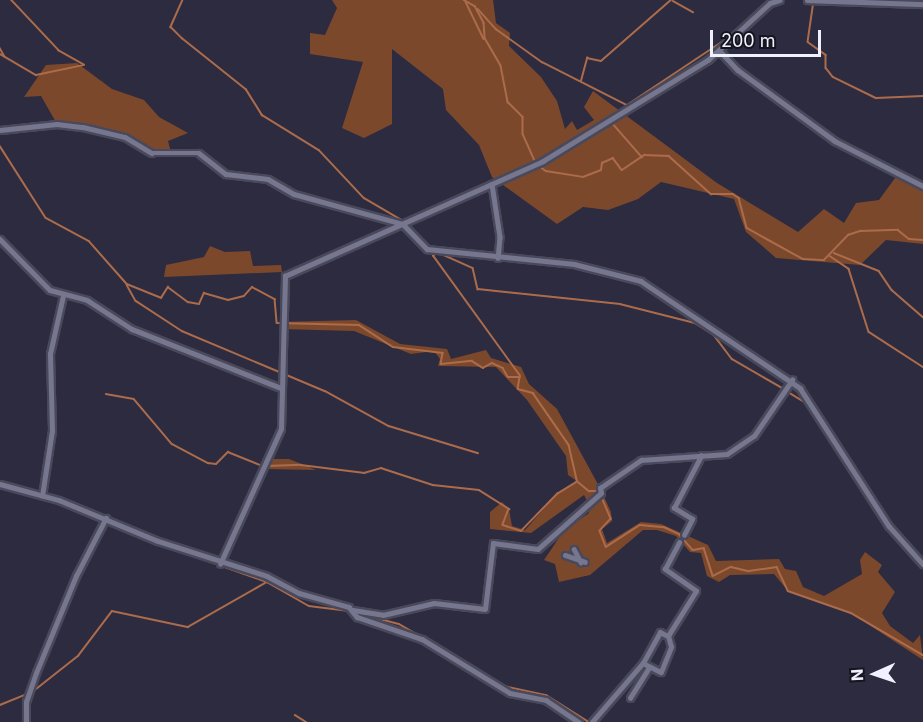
<!DOCTYPE html>
<html>
<head>
<meta charset="utf-8">
<style>
  body { margin:0 }
  #map { position:relative; width:923px; height:722px; overflow:hidden; background:#2c2b40; font-family:Inter,sans-serif }
  div>[style] { position:absolute }
  .green>* { inset:0; background:#7c482c }
  .stream>* { height:1.5px; margin:-0.75px; padding:0 0.75px; transform-origin:0.75px; border-radius:0.75px; background:#ac6c4b }
  .roads { filter:drop-shadow(2px 0 #49495b) drop-shadow(-2px 0 #49495b) drop-shadow(0 2px #49495b) drop-shadow(0 -2px #49495b) }
  .street>* { height:4.5px; margin:-2.25px; padding:0 2.25px; transform-origin:2.25px; border-radius:2.25px; background:#76778f }
  span { translate:-50% -50%; white-space:nowrap; text-align:center; line-height:1.15; -webkit-text-stroke:6px #15151f; paint-order:stroke }
  .north { position:absolute; left:845px; top:644px; width:60px; height:60px; -webkit-text-stroke:4px #15151f; paint-order:stroke; rotate:267deg; font-size:16px; font-weight:700; line-height:24px; text-align:center; color:#f0f1ff }
  .north::after { content:''; display:block; margin:auto; width:21px; height:27px; background:#f0f1ff; clip-path:polygon(50% 0,100% 100%,50% 72%,0 100%) }
  .scale { position:absolute; left:710px; top:30px; width:111px; height:27px; box-sizing:border-box; border:3px solid #f0f1ff; border-top:0; padding-left:8px; font-size:18px; line-height:21px; white-space:nowrap; color:#f0f1ff; -webkit-text-stroke:4px #15151f; paint-order:stroke }
</style>
</head>
<body>
<div id="map">
  <div class="green">
    <div style="clip-path:polygon(332px 0,493px 0,496px 23px,510px 33px,509px 46px,541px 77px,557px 101px,565px 129px,572px 121px,577px 130px,594px 120px,584px 107px,593px 91px,717px 183px,798px 232px,824px 209px,844px 223px,856px 203px,879px 200px,898px 174px,910px 176px,923px 186px,923px 244px,886px 240px,860px 265px,776px 258px,746px 232px,734px 199px,661px 182px,638px 199px,608px 210px,583px 207px,557px 224px,492px 177px,479px 145px,446px 110px,443px 89px,392px 49px,392px 124px,364px 138px,342px 128px,363px 62px,310px 54px,310px 33px,325px 35px,337px 8px)"></div>
    <div style="clip-path:polygon(77px 63px,112px 89px,144px 100px,159px 117px,188px 133px,168px 141px,171px 152px,152px 153px,125px 137px,57px 124px,41px 96px,24px 97px,46px 65px)"></div>
    <div style="clip-path:polygon(210px 246px,225px 252px,250px 251px,253px 266px,281px 265px,282px 272px,164px 277px,166px 265px,204px 257px)"></div>
    <div style="clip-path:polygon(356px 320px,400px 344px,447px 349px,451px 359px,486px 350px,491px 358px,521px 367px,529px 384px,557px 409px,600px 488px,611px 512px,612px 521px,602px 529px,607px 543px,641px 522px,661px 524px,708px 545px,716px 561px,779px 559px,785px 569px,796px 571px,803px 587px,824px 596px,862px 574px,860px 560px,865px 552px,882px 565px,878px 572px,895px 592px,882px 613px,890px 626px,913px 643px,920px 635px,923px 660px,851px 613px,788px 591px,774px 574px,730px 575px,719px 582px,707px 576px,701px 553px,690px 552px,676px 536px,657px 530px,643px 530px,590px 575px,559px 582px,555px 564px,544px 560px,565px 529px,588px 514px,591px 508px,584px 495px,531px 533px,490px 529px,490px 512px,502px 502px,509px 509px,512px 526px,525px 530px,557px 494px,577px 481px,568px 475px,566px 456px,527px 400px,496px 367px,438px 366px,440px 359px,434px 351px,411px 354px,354px 331px,281px 329px,281px 322px)"></div>
    <div style="clip-path:polygon(271px 459px,289px 459px,316px 470px,266px 469px)"></div>
  </div>
  <div class="stream">
    <div style="left:183px;top:0;width:30px;rotate:114deg"></div>
    <div style="left:171px;top:27px;width:16px;rotate:45deg"></div>
    <div style="left:182px;top:38px;width:82px;rotate:38.6deg"></div>
    <div style="left:246px;top:89px;width:31px;rotate:58deg"></div>
    <div style="left:262px;top:115px;width:67px;rotate:31.6deg"></div>
    <div style="left:319px;top:150px;width:66px;rotate:46.8deg"></div>
    <div style="left:364px;top:198px;width:44px;rotate:30.1deg"></div>
    <div style="left:464px;top:0;width:13px;rotate:29deg"></div>
    <div style="left:475px;top:6px;width:19px;rotate:62deg"></div>
    <div style="left:484px;top:23px;width:15px;rotate:86deg"></div>
    <div style="left:485px;top:38px;width:32px;rotate:60deg"></div>
    <div style="left:501px;top:66px;width:37px;rotate:79deg"></div>
    <div style="left:508px;top:102px;width:21px;rotate:45deg"></div>
    <div style="left:523px;top:117px;width:17px;rotate:90deg"></div>
    <div style="left:523px;top:134px;width:30px;rotate:66deg"></div>
    <div style="left:673px;top:1px;width:23px;rotate:29deg"></div>
    <div style="left:814px;top:1px;width:41px;rotate:98.3deg"></div>
    <div style="left:808px;top:42px;width:22px;rotate:36deg"></div>
    <div style="left:826px;top:55px;width:13px;rotate:90deg"></div>
    <div style="left:826px;top:68px;width:11px;rotate:52deg"></div>
    <div style="left:833px;top:77px;width:48px;rotate:26deg"></div>
    <div style="left:876px;top:98px;width:47px;rotate:-2.4deg"></div>
    <div style="left:466px;top:2px;width:41px;rotate:64.1deg"></div>
    <div style="left:478px;top:9px;width:27px;rotate:48deg"></div>
    <div style="left:496px;top:29px;width:57px;rotate:35.7deg"></div>
    <div style="left:542px;top:62px;width:95px;rotate:26.8deg"></div>
    <div style="left:627px;top:105px;width:125px;rotate:-33.6deg"></div>
    <div style="left:0;top:48px;width:10px;rotate:61deg"></div>
    <div style="left:0;top:54px;width:42px;rotate:30.3deg"></div>
    <div style="left:36px;top:75px;width:49px;rotate:-11.8deg"></div>
    <div style="left:84px;top:65px;width:29px;rotate:-151deg"></div>
    <div style="left:59px;top:51px;width:70px;rotate:-133.3deg"></div>
    <div style="left:581px;top:81px;width:24px;rotate:-75deg"></div>
    <div style="left:587px;top:58px;width:14px;rotate:12deg"></div>
    <div style="left:601px;top:61px;width:93px;rotate:-41.1deg"></div>
    <div style="left:614px;top:125px;width:43px;rotate:48.8deg"></div>
    <div style="left:0;top:146px;width:85px;rotate:57.4deg"></div>
    <div style="left:46px;top:218px;width:49px;rotate:28.1deg"></div>
    <div style="left:89px;top:241px;width:57px;rotate:48.5deg"></div>
    <div style="left:127px;top:284px;width:37px;rotate:22deg"></div>
    <div style="left:161px;top:298px;width:13px;rotate:-58deg"></div>
    <div style="left:168px;top:287px;width:25px;rotate:37deg"></div>
    <div style="left:188px;top:302px;width:11px;rotate:10deg"></div>
    <div style="left:199px;top:304px;width:12px;rotate:-66deg"></div>
    <div style="left:204px;top:293px;width:25px;rotate:16deg"></div>
    <div style="left:228px;top:300px;width:16px;rotate:-14deg"></div>
    <div style="left:244px;top:296px;width:12px;rotate:-48deg"></div>
    <div style="left:252px;top:287px;width:26px;rotate:28deg"></div>
    <div style="left:275px;top:299px;width:24px;rotate:85deg"></div>
    <div style="left:277px;top:323px;width:82px;rotate:1.4deg"></div>
    <div style="left:359px;top:325px;width:40px;rotate:32.9deg"></div>
    <div style="left:393px;top:347px;width:50px;rotate:6.8deg"></div>
    <div style="left:443px;top:353px;width:11px;rotate:100deg"></div>
    <div style="left:441px;top:364px;width:31px;rotate:-6deg"></div>
    <div style="left:472px;top:361px;width:13px;rotate:32deg"></div>
    <div style="left:483px;top:368px;width:10px;rotate:-29deg"></div>
    <div style="left:492px;top:363px;width:12px;rotate:24deg"></div>
    <div style="left:503px;top:368px;width:10px;rotate:61deg"></div>
    <div style="left:508px;top:377px;width:12px"></div>
    <div style="left:520px;top:377px;width:12px;rotate:99deg"></div>
    <div style="left:518px;top:389px;width:16px;rotate:15deg"></div>
    <div style="left:533px;top:393px;width:63px;rotate:55.3deg"></div>
    <div style="left:569px;top:445px;width:37px;rotate:77deg"></div>
    <div style="left:577px;top:481px;width:16px;rotate:40deg"></div>
    <div style="left:589px;top:491px;width:10px"></div>
    <div style="left:538px;top:165px;width:10px;rotate:37deg"></div>
    <div style="left:546px;top:171px;width:37px;rotate:9deg"></div>
    <div style="left:583px;top:177px;width:19px;rotate:-21deg"></div>
    <div style="left:601px;top:170px;width:7px;rotate:-82deg"></div>
    <div style="left:602px;top:163px;width:12px;rotate:-24deg"></div>
    <div style="left:613px;top:158px;width:15px;rotate:53deg"></div>
    <div style="left:622px;top:170px;width:27px;rotate:-34deg"></div>
    <div style="left:644px;top:155px;width:25px;rotate:2deg"></div>
    <div style="left:669px;top:156px;width:57px;rotate:42.1deg"></div>
    <div style="left:711px;top:194px;width:22px"></div>
    <div style="left:733px;top:194px;width:7px;rotate:34deg"></div>
    <div style="left:739px;top:198px;width:31px;rotate:75deg"></div>
    <div style="left:747px;top:228px;width:64px;rotate:29deg"></div>
    <div style="left:803px;top:259px;width:21px;rotate:3deg"></div>
    <div style="left:824px;top:260px;width:35px;rotate:-46deg"></div>
    <div style="left:848px;top:235px;width:13px;rotate:-18deg"></div>
    <div style="left:860px;top:231px;width:38px;rotate:-2deg"></div>
    <div style="left:898px;top:230px;width:14px;rotate:39deg"></div>
    <div style="left:909px;top:239px;width:14px;rotate:4deg"></div>
    <div style="left:409px;top:224px;width:16px;rotate:55deg"></div>
    <div style="left:422px;top:240px;width:11px;rotate:41deg"></div>
    <div style="left:834px;top:253px;width:48px;rotate:21.8deg"></div>
    <div style="left:879px;top:271px;width:23px;rotate:56deg"></div>
    <div style="left:892px;top:290px;width:41px;rotate:41.1deg"></div>
    <div style="left:830px;top:256px;width:23px;rotate:34deg"></div>
    <div style="left:849px;top:269px;width:66px;rotate:72.4deg"></div>
    <div style="left:869px;top:332px;width:64px;rotate:32.9deg"></div>
    <div style="left:127px;top:285px;width:18px;rotate:61deg"></div>
    <div style="left:136px;top:301px;width:55px;rotate:33.1deg"></div>
    <div style="left:182px;top:331px;width:155px;rotate:22.8deg"></div>
    <div style="left:325px;top:391px;width:73px;rotate:28.7deg"></div>
    <div style="left:389px;top:426px;width:93px;rotate:16.9deg"></div>
    <div style="left:520px;top:376px;width:148px;rotate:-125.9deg"></div>
    <div style="left:433px;top:256px;width:6px;rotate:-45deg"></div>
    <div style="left:437px;top:252px;width:39px;rotate:24deg"></div>
    <div style="left:473px;top:268px;width:22px;rotate:77deg"></div>
    <div style="left:478px;top:289px;width:143px;rotate:6deg"></div>
    <div style="left:620px;top:304px;width:77px;rotate:14.2deg"></div>
    <div style="left:695px;top:323px;width:22px;rotate:32deg"></div>
    <div style="left:714px;top:335px;width:30px;rotate:53deg"></div>
    <div style="left:732px;top:359px;width:60px;rotate:30deg"></div>
    <div style="left:788px;top:392px;width:23px;rotate:31deg"></div>
    <div style="left:106px;top:394px;width:28px;rotate:10deg"></div>
    <div style="left:134px;top:399px;width:59px;rotate:49.8deg"></div>
    <div style="left:172px;top:444px;width:41px;rotate:27.8deg"></div>
    <div style="left:208px;top:463px;width:8px;rotate:7deg"></div>
    <div style="left:216px;top:464px;width:17px;rotate:-45deg"></div>
    <div style="left:228px;top:452px;width:38px;rotate:22deg"></div>
    <div style="left:824px;top:428px;width:109px;rotate:57.3deg"></div>
    <div style="left:267px;top:466px;width:34px;rotate:-2deg"></div>
    <div style="left:301px;top:465px;width:64px;rotate:7.2deg"></div>
    <div style="left:364px;top:473px;width:18px;rotate:-16deg"></div>
    <div style="left:381px;top:468px;width:55px;rotate:18.1deg"></div>
    <div style="left:433px;top:485px;width:46px;rotate:6.2deg"></div>
    <div style="left:479px;top:490px;width:36px;rotate:32deg"></div>
    <div style="left:509px;top:509px;width:17px;rotate:111deg"></div>
    <div style="left:503px;top:525px;width:19px;rotate:18deg"></div>
    <div style="left:521px;top:531px;width:52px;rotate:-45.8deg"></div>
    <div style="left:557px;top:494px;width:22px;rotate:-32deg"></div>
    <div style="left:0;top:488px;width:61px;rotate:14.3deg"></div>
    <div style="left:59px;top:503px;width:46px;rotate:21.6deg"></div>
    <div style="left:601px;top:495px;width:26px;rotate:67deg"></div>
    <div style="left:611px;top:519px;width:16px;rotate:133deg"></div>
    <div style="left:600px;top:531px;width:17px;rotate:69deg"></div>
    <div style="left:606px;top:547px;width:40px;rotate:-32.9deg"></div>
    <div style="left:640px;top:525px;width:24px;rotate:5deg"></div>
    <div style="left:664px;top:527px;width:17px;rotate:25deg"></div>
    <div style="left:679px;top:534px;width:21px;rotate:49deg"></div>
    <div style="left:693px;top:550px;width:11px;rotate:-10deg"></div>
    <div style="left:704px;top:548px;width:29px;rotate:72deg"></div>
    <div style="left:713px;top:576px;width:20px;rotate:-27deg"></div>
    <div style="left:731px;top:567px;width:18px;rotate:13deg"></div>
    <div style="left:749px;top:571px;width:28px;rotate:-8deg"></div>
    <div style="left:777px;top:567px;width:26px;rotate:65deg"></div>
    <div style="left:788px;top:591px;width:67px;rotate:19.2deg"></div>
    <div style="left:851px;top:613px;width:83px;rotate:30.3deg"></div>
    <div style="left:889px;top:529px;width:45px;rotate:48.6deg"></div>
    <div style="left:160px;top:544px;width:117px;rotate:19.5deg"></div>
    <div style="left:357px;top:613px;width:43px;rotate:14.7deg"></div>
    <div style="left:399px;top:624px;width:40px;rotate:29.7deg"></div>
    <div style="left:481px;top:673px;width:26px;rotate:29deg"></div>
    <div style="left:504px;top:686px;width:43px;rotate:12.1deg"></div>
    <div style="left:546px;top:695px;width:51px;rotate:32.1deg"></div>
    <div style="left:31px;top:693px;width:60px;rotate:-38.2deg"></div>
    <div style="left:78px;top:656px;width:56px;rotate:-52.9deg"></div>
    <div style="left:112px;top:611px;width:78px;rotate:11.9deg"></div>
    <div style="left:188px;top:627px;width:91px;rotate:-29.7deg"></div>
    <div style="left:267px;top:582px;width:48px;rotate:29.7deg"></div>
    <div style="left:309px;top:606px;width:40px;rotate:7.1deg"></div>
    <div style="left:0;top:705px;width:29px;rotate:-22deg"></div>
    <div style="left:295px;top:715px;width:13px;rotate:32deg"></div>
  </div>
  <div class="roads">
    <div class="street">
      <div style="left:807px;top:0;width:116px;rotate:2deg"></div>
      <div style="left:720px;top:51px;width:26px;rotate:47deg"></div>
      <div style="left:738px;top:70px;width:120px;rotate:36.2deg"></div>
      <div style="left:835px;top:141px;width:99px;rotate:27.1deg"></div>
      <div style="left:0;top:130px;width:57px;rotate:-6deg"></div>
      <div style="left:57px;top:124px;width:26px;rotate:7deg"></div>
      <div style="left:83px;top:127px;width:43px;rotate:13.4deg"></div>
      <div style="left:125px;top:137px;width:31px;rotate:31deg"></div>
      <div style="left:152px;top:153px;width:47px"></div>
      <div style="left:199px;top:153px;width:34px;rotate:38deg"></div>
      <div style="left:226px;top:174px;width:42px;rotate:6.8deg"></div>
      <div style="left:268px;top:179px;width:30px;rotate:30deg"></div>
      <div style="left:294px;top:194px;width:113px;rotate:15.4deg"></div>
      <div style="left:403px;top:224px;width:35px;rotate:46deg"></div>
      <div style="left:427px;top:249px;width:148px;rotate:5.8deg"></div>
      <div style="left:574px;top:264px;width:69px;rotate:14.2deg"></div>
      <div style="left:641px;top:281px;width:192px;rotate:33.9deg"></div>
      <div style="left:800px;top:388px;width:164px;rotate:57.2deg"></div>
      <div style="left:889px;top:526px;width:51px;rotate:48.2deg"></div>
      <div style="left:492px;top:184px;width:54px;rotate:81.4deg"></div>
      <div style="left:500px;top:237px;width:21px;rotate:95deg"></div>
      <div style="left:0;top:239px;width:71px;rotate:45.6deg"></div>
      <div style="left:50px;top:290px;width:38px;rotate:15deg"></div>
      <div style="left:87px;top:300px;width:54px;rotate:32.8deg"></div>
      <div style="left:132px;top:329px;width:160px;rotate:21.6deg"></div>
      <div style="left:0;top:484px;width:61px;rotate:15.2deg"></div>
      <div style="left:59px;top:500px;width:107px;rotate:22.5deg"></div>
      <div style="left:158px;top:541px;width:114px;rotate:17.8deg"></div>
      <div style="left:267px;top:576px;width:36px;rotate:28deg"></div>
      <div style="left:299px;top:593px;width:52px;rotate:15.6deg"></div>
      <div style="left:349px;top:607px;width:13px;rotate:51deg"></div>
      <div style="left:357px;top:617px;width:69px;rotate:18.7deg"></div>
      <div style="left:422px;top:639px;width:103px;rotate:31.5deg"></div>
      <div style="left:510px;top:693px;width:37px;rotate:11deg"></div>
      <div style="left:546px;top:700px;width:40px;rotate:34deg"></div>
      <div style="left:42px;top:496px;width:66px;rotate:-81.3deg"></div>
      <div style="left:52px;top:431px;width:77px;rotate:-91.5deg"></div>
      <div style="left:50px;top:354px;width:59px;rotate:-77.4deg"></div>
      <div style="left:684px;top:535px;width:18px;rotate:-63deg"></div>
      <div style="left:692px;top:519px;width:21px;rotate:-149deg"></div>
      <div style="left:674px;top:508px;width:59px;rotate:-62.6deg"></div>
      <div style="left:574px;top:549px;width:15px;rotate:62deg"></div>
      <div style="left:565px;top:555px;width:21px;rotate:19deg"></div>
      <div style="left:220px;top:564px;width:148px;rotate:-65.7deg"></div>
      <div style="left:281px;top:429px;width:153px;rotate:-88.5deg"></div>
      <div style="left:285px;top:276px;width:282px;rotate:-24deg"></div>
      <div style="left:543px;top:161px;width:193px;rotate:-31.5deg"></div>
      <div style="left:708px;top:60px;width:84px;rotate:-42.6deg"></div>
      <div style="left:770px;top:3px;width:10px;rotate:-17deg"></div>
      <div style="left:353px;top:610px;width:30px;rotate:9deg"></div>
      <div style="left:383px;top:615px;width:52px;rotate:-13.2deg"></div>
      <div style="left:434px;top:603px;width:51px;rotate:6.7deg"></div>
      <div style="left:485px;top:609px;width:66px;rotate:-83.1deg"></div>
      <div style="left:493px;top:543px;width:45px;rotate:7.6deg"></div>
      <div style="left:538px;top:549px;width:84px;rotate:-41.6deg"></div>
      <div style="left:601px;top:493px;width:5px;rotate:-101deg"></div>
      <div style="left:600px;top:488px;width:50px;rotate:-34.3deg"></div>
      <div style="left:641px;top:460px;width:86px;rotate:-4deg"></div>
      <div style="left:727px;top:454px;width:32px;rotate:-34deg"></div>
      <div style="left:754px;top:436px;width:68px;rotate:-55.8deg"></div>
      <div style="left:643px;top:663px;width:20px;rotate:27deg"></div>
      <div style="left:661px;top:672px;width:27px;rotate:-68deg"></div>
      <div style="left:671px;top:647px;width:11px;rotate:-105deg"></div>
      <div style="left:630px;top:698px;width:36px;rotate:-58deg"></div>
      <div style="left:26px;top:722px;width:20px;rotate:-90deg"></div>
      <div style="left:26px;top:702px;width:31px;rotate:-71deg"></div>
      <div style="left:36px;top:673px;width:105px;rotate:-67.6deg"></div>
      <div style="left:76px;top:576px;width:65px;rotate:-62.7deg"></div>
      <div style="left:592px;top:722px;width:78px;rotate:-49.2deg"></div>
      <div style="left:643px;top:663px;width:35px;rotate:-61deg"></div>
      <div style="left:660px;top:632px;width:9px;rotate:27deg"></div>
      <div style="left:668px;top:636px;width:53px;rotate:-58.1deg"></div>
      <div style="left:696px;top:591px;width:38px;rotate:-145deg"></div>
      <div style="left:665px;top:569px;width:30px;rotate:-62deg"></div>
    </div>
  </div>
  <div class="north">N</div>
  <div class="scale">200 m</div>
</div>
</body>
</html>
